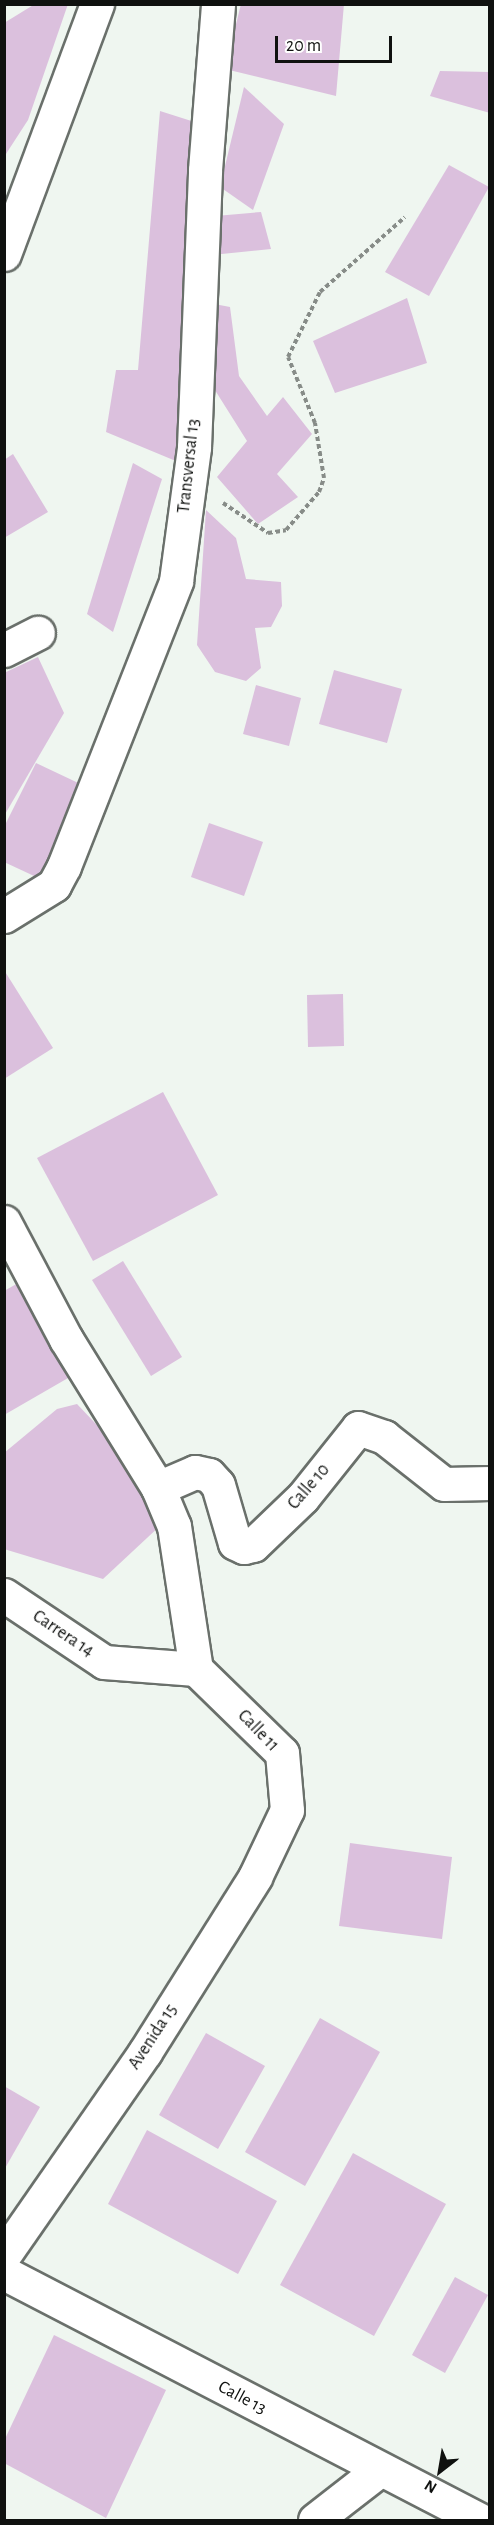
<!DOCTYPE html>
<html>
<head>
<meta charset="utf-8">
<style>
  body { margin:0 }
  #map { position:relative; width:494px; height:2525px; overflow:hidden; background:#eff6f0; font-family:"Alegreya Sans",sans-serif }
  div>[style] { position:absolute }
  .building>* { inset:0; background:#dbc0dd }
  .path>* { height:4px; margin-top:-2px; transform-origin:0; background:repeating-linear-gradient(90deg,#878c88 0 4.5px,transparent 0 7.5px) }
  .roads { filter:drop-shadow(2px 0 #6a706b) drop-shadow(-2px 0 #6a706b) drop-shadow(0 2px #6a706b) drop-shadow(0 -2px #6a706b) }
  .minor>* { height:33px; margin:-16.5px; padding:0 16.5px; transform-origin:16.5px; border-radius:16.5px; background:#fff }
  span { translate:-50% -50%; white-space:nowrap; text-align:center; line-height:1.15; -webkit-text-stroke:4.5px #fff; paint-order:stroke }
  .street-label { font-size:18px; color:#0f110f }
  .frame { position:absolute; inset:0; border:6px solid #0f110f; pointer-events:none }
  .north { position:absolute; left:410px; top:2441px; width:60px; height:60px; -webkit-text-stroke:4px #fff; paint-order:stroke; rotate:211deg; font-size:16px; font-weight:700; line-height:24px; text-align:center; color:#0f110f }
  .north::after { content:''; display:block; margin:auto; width:21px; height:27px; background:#0f110f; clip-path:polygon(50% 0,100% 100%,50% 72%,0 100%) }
  .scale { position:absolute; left:275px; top:36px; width:117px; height:27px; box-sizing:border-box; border:3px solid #0f110f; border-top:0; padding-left:8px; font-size:18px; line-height:21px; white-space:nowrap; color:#0f110f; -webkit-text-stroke:4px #fff; paint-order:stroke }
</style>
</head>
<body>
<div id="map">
  <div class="building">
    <div style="clip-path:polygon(35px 4px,68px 4px,28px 120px,4px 157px,4px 23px)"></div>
    <div style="clip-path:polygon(241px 4px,344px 4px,336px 96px,225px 69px)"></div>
    <div style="clip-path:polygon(440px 71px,490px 72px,490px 113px,430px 96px)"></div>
    <div style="clip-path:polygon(244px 87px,284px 124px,253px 210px,220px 187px)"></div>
    <div style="clip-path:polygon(160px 111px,204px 125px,183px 464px,106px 432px,116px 370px,138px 370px)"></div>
    <div style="clip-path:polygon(449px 165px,489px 187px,429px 296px,385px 272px)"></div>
    <div style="clip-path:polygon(261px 212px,271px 249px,212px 255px,204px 217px)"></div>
    <div style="clip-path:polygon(407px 298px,427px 363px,335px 393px,313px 341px)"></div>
    <div style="clip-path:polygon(204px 302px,230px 307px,239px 376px,267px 416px,283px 397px,312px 434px,277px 474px,298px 497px,258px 524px,217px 477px,247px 441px,213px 387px)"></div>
    <div style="clip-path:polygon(13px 454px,48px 512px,4px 538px,4px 460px)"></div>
    <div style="clip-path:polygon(133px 463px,162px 479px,113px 632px,87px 614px)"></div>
    <div style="clip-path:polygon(206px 510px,236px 538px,246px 579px,281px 582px,282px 606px,271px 627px,255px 628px,261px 668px,246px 681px,215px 672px,197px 645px)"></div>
    <div style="clip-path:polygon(38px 657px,64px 713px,4px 816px,4px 673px)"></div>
    <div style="clip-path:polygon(334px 670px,402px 689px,387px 743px,319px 724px)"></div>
    <div style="clip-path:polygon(256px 685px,301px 698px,289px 746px,243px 734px)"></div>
    <div style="clip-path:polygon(36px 763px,91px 789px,47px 882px,4px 862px,4px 827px)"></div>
    <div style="clip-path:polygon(209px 823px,263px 842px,244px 896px,191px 877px)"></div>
    <div style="clip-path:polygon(4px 970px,53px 1048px,4px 1079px)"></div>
    <div style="clip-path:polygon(343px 994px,344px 1046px,308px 1047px,307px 995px)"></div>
    <div style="clip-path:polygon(163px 1092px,218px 1195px,93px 1261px,37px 1158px)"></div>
    <div style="clip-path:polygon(123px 1261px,182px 1357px,151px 1376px,92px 1280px)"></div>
    <div style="clip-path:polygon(20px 1282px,75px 1374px,4px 1415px,4px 1291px)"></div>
    <div style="clip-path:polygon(77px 1404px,112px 1441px,162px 1524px,103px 1579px,4px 1549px,4px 1453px,57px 1409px)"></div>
    <div style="clip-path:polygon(350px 1843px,452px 1857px,442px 1939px,339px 1926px)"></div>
    <div style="clip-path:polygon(320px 2018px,380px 2052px,305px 2186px,245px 2152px)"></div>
    <div style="clip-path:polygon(206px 2033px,265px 2066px,218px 2149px,159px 2115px)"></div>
    <div style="clip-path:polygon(4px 2086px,40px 2107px,4px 2170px)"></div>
    <div style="clip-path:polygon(147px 2130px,277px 2201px,238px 2274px,108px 2204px)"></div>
    <div style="clip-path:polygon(353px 2153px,446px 2204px,374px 2336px,280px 2285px)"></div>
    <div style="clip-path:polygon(455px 2277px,488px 2295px,445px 2373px,412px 2355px)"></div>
    <div style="clip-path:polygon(54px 2335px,166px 2390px,106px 2518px,4px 2463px,4px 2441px)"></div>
  </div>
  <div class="path">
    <div style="left:223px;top:503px;width:54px;rotate:33.7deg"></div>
    <div style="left:268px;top:533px;width:18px;rotate:-9deg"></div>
    <div style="left:286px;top:530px;width:50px;rotate:-49deg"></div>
    <div style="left:319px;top:492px;width:15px;rotate:-70deg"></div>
    <div style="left:324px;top:478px;width:56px;rotate:-99.3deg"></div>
    <div style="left:315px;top:423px;width:71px;rotate:-112.2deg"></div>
    <div style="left:288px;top:357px;width:72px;rotate:-63.8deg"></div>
    <div style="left:320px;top:292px;width:113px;rotate:-41.4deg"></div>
  </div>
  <div class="roads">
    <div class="minor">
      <div style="left:4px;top:254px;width:267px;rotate:-69.6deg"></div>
      <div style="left:4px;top:650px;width:38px;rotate:-27deg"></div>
      <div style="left:4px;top:916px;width:59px;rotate:-31.8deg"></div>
      <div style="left:54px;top:885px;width:21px;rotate:-62deg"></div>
      <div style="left:64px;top:866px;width:306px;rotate:-68.5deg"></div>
      <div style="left:176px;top:581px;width:135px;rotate:-82.3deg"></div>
      <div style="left:194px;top:447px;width:277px;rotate:-87.7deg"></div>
      <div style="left:205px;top:170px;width:167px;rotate:-85.5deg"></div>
      <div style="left:4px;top:1222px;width:132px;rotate:62.1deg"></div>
      <div style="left:66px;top:1339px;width:175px;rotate:58.3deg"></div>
      <div style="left:158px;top:1488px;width:41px;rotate:67.2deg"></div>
      <div style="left:174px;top:1526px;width:145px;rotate:81.3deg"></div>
      <div style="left:158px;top:1488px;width:40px;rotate:-23.4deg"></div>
      <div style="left:195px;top:1472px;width:14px;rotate:12deg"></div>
      <div style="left:209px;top:1475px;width:13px;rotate:48deg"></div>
      <div style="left:218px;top:1485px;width:60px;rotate:73.7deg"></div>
      <div style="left:235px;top:1543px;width:10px;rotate:24deg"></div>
      <div style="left:244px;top:1547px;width:9px;rotate:-13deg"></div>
      <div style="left:253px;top:1545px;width:69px;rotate:-43.8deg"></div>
      <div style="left:303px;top:1497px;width:88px;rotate:-51.4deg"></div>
      <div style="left:358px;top:1428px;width:28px;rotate:19deg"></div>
      <div style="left:384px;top:1437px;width:76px;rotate:38.1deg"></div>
      <div style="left:444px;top:1484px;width:46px;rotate:-1.2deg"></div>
      <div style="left:4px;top:1595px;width:120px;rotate:33.8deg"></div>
      <div style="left:104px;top:1662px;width:92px;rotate:4.4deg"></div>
      <div style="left:4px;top:2255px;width:247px;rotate:-55.2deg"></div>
      <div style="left:145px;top:2052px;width:207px;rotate:-57.8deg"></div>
      <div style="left:255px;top:1877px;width:74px;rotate:-64.5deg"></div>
      <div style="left:287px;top:1810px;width:57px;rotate:-95deg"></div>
      <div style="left:282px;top:1753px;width:120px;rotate:-135.7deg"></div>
      <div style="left:4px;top:2273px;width:536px;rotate:27.43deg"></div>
      <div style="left:315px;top:2520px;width:80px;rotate:-37.9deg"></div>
    </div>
  </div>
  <div class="street-label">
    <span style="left:189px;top:466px;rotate:-84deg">Transversal 13</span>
    <span style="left:309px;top:1487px;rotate:-49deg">Calle 10</span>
    <span style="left:63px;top:1634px;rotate:34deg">Carrera 14</span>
    <span style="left:258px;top:1731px;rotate:46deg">Calle 11</span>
    <span style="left:153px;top:2037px;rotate:-57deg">Avenida 15</span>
    <span style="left:242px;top:2398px;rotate:28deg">Calle 13</span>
  </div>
  <div class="frame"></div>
  <div class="north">N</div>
  <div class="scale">20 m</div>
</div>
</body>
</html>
